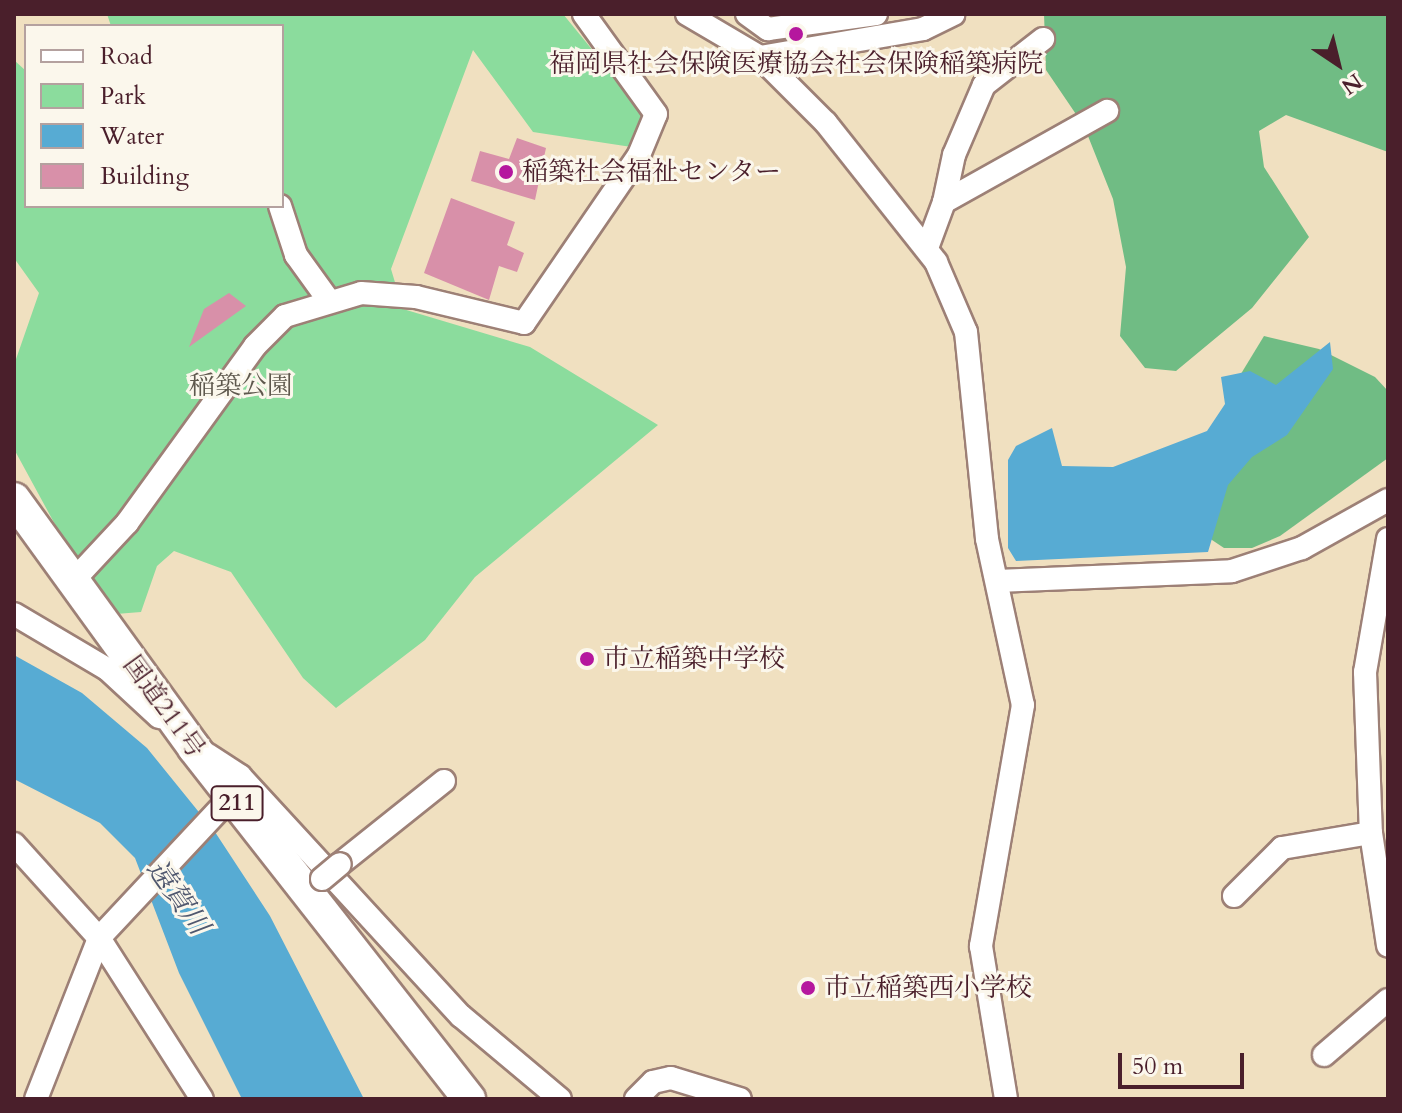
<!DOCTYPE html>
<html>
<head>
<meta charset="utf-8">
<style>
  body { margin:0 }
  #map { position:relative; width:1402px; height:1113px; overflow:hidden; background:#f0e0c0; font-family:Cardo,"Noto Serif JP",serif }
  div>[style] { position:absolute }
  .green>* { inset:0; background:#8bdc9d }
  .forest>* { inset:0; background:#70bc84 }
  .water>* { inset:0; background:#57abd3 }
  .building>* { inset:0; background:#d890a9 }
  .roads { filter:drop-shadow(2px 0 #9d8076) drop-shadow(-2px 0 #9d8076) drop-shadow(0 2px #9d8076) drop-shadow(0 -2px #9d8076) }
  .minor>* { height:22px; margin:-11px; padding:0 11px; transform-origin:11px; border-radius:11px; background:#fff }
  .highway>* { height:32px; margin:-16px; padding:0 16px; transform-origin:16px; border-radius:16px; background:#fff }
  .bridges { filter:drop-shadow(2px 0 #9d8076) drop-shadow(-2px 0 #9d8076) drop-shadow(0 2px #9d8076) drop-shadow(0 -2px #9d8076) }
  .minor-bridge>* { height:22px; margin:-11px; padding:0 11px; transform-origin:11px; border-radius:11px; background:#fff }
  .dots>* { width:22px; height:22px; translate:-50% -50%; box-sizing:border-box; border:4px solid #fbf7ec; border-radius:50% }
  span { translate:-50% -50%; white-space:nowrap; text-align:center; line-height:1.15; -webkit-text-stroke:6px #fbf7ec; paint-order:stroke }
  .shield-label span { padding:2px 6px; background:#fbf7ec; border:2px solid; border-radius:6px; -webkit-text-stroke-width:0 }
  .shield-label { font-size:24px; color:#4a1f2b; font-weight:700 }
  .poi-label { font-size:26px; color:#4a1f2b }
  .left { translate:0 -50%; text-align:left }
  .park-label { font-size:26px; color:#5e584d }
  .street-label { font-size:26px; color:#4a1f2b }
  .water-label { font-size:28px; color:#4f576e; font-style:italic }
  .frame { position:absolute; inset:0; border:16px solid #4a1f2b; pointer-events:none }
  .legend { position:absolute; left:24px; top:24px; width:260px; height:184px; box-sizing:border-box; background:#fbf7ec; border:2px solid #b4a19f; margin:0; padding:10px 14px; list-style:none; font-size:24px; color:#4a1f2b }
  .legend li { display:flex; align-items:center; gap:16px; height:40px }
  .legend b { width:40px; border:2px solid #b4a19f }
  .north { position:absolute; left:1298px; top:24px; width:80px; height:80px; -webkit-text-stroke:6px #fbf7ec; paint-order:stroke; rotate:145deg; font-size:22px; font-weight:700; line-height:32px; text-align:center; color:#4a1f2b }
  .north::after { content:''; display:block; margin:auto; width:28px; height:36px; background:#4a1f2b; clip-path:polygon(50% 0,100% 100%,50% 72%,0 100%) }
  .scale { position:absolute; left:1118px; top:1053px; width:126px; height:36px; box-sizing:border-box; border:4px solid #4a1f2b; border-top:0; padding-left:10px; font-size:24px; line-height:28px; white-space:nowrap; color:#4a1f2b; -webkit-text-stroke:6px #fbf7ec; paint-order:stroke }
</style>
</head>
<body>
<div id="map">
  <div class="green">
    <div style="clip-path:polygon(107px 14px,563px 14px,644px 113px,648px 128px,638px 148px,533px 132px,473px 50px,391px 269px,403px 309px,530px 347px,658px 425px,475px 577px,425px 640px,336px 708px,303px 678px,231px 572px,174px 551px,157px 566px,141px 612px,116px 614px,82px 574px,14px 449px,15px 362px,39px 293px,14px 258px,14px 60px,26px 71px,26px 206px,282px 206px,282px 26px,111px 26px)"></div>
  </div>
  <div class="forest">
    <div style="clip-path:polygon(1044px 14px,1388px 14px,1388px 152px,1286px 115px,1259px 131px,1264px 167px,1309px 237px,1252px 308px,1176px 371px,1145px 368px,1120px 336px,1126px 267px,1113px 199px,1084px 126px,1046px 70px)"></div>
    <div style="clip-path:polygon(1264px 336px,1319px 349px,1375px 377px,1388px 391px,1388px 458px,1280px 536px,1252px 548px,1224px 548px,1197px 530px,1239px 377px)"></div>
  </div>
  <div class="water">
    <div style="clip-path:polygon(1330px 342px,1333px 369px,1287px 435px,1252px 457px,1228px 485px,1208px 552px,1016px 561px,1008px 548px,1008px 460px,1016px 446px,1052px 428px,1062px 466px,1113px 467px,1207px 431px,1225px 404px,1221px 377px,1250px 371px,1276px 385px)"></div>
    <div style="clip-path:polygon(14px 655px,82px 693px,147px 748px,215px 832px,270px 916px,364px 1099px,242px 1099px,179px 973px,135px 858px,100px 823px,14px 779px)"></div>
  </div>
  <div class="building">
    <div style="clip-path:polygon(517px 138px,546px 148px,535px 200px,471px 181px,480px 151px,509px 159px)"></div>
    <div style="clip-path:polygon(451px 198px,515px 222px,507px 245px,524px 253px,517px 272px,499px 266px,489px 300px,424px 273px)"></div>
    <div style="clip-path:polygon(229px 293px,246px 306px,189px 347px,204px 309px)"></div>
  </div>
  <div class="roads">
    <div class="minor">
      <div style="left:687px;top:14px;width:85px;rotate:30.5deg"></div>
      <div style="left:760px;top:57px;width:93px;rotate:45deg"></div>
      <div style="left:826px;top:123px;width:177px;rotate:51.6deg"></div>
      <div style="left:936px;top:262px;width:76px;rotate:66.8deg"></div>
      <div style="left:966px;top:332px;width:208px;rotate:84.2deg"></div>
      <div style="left:987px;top:539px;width:170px;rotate:77.8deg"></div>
      <div style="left:1023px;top:705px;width:245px;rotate:99.9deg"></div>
      <div style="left:981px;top:946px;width:155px;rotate:80.7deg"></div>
      <div style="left:747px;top:14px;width:26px;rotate:36deg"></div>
      <div style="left:768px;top:29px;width:109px;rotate:-7.9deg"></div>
      <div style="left:760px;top:57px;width:165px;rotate:-9.7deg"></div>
      <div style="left:923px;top:29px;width:34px;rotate:-26deg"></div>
      <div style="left:944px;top:202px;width:48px;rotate:-78deg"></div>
      <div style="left:954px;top:155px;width:76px;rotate:-66.8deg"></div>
      <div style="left:984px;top:85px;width:75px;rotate:-37.9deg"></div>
      <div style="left:280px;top:206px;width:52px;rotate:71.9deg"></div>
      <div style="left:296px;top:255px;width:53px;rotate:54.2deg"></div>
      <div style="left:927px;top:248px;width:49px;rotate:-69.7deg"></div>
      <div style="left:944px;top:202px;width:187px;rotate:-29.2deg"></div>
      <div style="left:1388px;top:539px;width:135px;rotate:99.8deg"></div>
      <div style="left:1365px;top:672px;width:161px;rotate:87.9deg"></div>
      <div style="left:1371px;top:833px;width:114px;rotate:81.4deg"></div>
      <div style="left:997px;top:581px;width:235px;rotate:-2.4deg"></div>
      <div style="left:1232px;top:571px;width:74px;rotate:-18.2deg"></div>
      <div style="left:1302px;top:548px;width:98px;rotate:-29.2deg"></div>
      <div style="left:72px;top:582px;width:81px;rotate:-47deg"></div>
      <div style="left:127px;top:523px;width:218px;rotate:-54.1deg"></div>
      <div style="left:255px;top:346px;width:42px;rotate:-45deg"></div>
      <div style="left:285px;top:316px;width:79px;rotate:-16.8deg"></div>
      <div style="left:361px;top:293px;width:55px;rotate:4.2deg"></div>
      <div style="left:416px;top:297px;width:111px;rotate:13.5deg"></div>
      <div style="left:524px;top:323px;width:204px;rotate:-55.6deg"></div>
      <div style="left:639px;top:155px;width:44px;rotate:-67.5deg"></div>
      <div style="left:656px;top:114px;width:123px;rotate:-125.8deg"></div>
      <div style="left:14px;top:614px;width:108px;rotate:30.6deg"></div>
      <div style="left:107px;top:669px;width:71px;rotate:42.7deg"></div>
      <div style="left:208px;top:755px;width:38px;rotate:33deg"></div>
      <div style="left:240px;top:776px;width:326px;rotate:47.4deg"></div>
      <div style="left:461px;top:1016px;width:129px;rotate:40deg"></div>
      <div style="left:14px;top:844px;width:127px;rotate:47.9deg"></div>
      <div style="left:99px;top:938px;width:191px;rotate:57.4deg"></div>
      <div style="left:340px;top:864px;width:133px;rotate:-38.6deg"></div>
      <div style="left:1234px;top:896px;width:68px;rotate:-45deg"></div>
      <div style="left:1282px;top:848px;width:90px;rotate:-9.6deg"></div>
      <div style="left:1324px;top:1055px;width:84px;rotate:-40.7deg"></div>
      <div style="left:36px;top:1099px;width:173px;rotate:-68.6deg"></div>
      <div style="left:99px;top:938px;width:195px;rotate:-46.9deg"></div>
      <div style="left:636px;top:1099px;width:24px;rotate:-45deg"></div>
      <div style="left:653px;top:1082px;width:18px;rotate:-13deg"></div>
      <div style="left:671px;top:1078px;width:72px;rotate:16.9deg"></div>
    </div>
    <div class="highway">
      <div style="left:14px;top:499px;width:307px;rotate:54.1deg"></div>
      <div style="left:194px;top:748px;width:446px;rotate:51.9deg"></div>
    </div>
  </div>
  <div class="bridges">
    <div class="minor-bridge">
      <div style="left:322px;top:879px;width:23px;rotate:-40deg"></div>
    </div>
  </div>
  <div class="dots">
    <div style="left:796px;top:34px;background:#b5179e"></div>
    <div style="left:506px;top:172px;background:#b5179e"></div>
    <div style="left:587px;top:659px;background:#b5179e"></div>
    <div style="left:808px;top:988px;background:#b5179e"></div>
  </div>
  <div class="shield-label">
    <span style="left:237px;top:803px">211</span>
  </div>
  <div class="poi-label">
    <span style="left:796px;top:64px">福岡県社会保険医療協会社会保険稲築病院</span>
    <span class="left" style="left:522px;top:172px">稲築社会福祉センター</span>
    <span class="left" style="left:603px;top:659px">市立稲築中学校</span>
    <span class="left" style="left:824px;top:988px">市立稲築西小学校</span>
  </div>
  <div class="park-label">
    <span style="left:241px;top:386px">稲築公園</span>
  </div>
  <div class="street-label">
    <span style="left:164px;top:707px;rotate:54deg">国道211号</span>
  </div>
  <div class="water-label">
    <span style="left:178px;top:897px;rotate:55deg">遠賀川</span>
  </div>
  <div class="frame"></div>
  <ul class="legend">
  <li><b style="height:10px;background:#fff"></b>Road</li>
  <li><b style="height:22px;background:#8bdc9d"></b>Park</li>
  <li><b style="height:22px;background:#57abd3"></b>Water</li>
  <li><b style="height:22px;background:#d890a9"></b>Building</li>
  </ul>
  <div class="north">N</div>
  <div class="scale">50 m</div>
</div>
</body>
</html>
